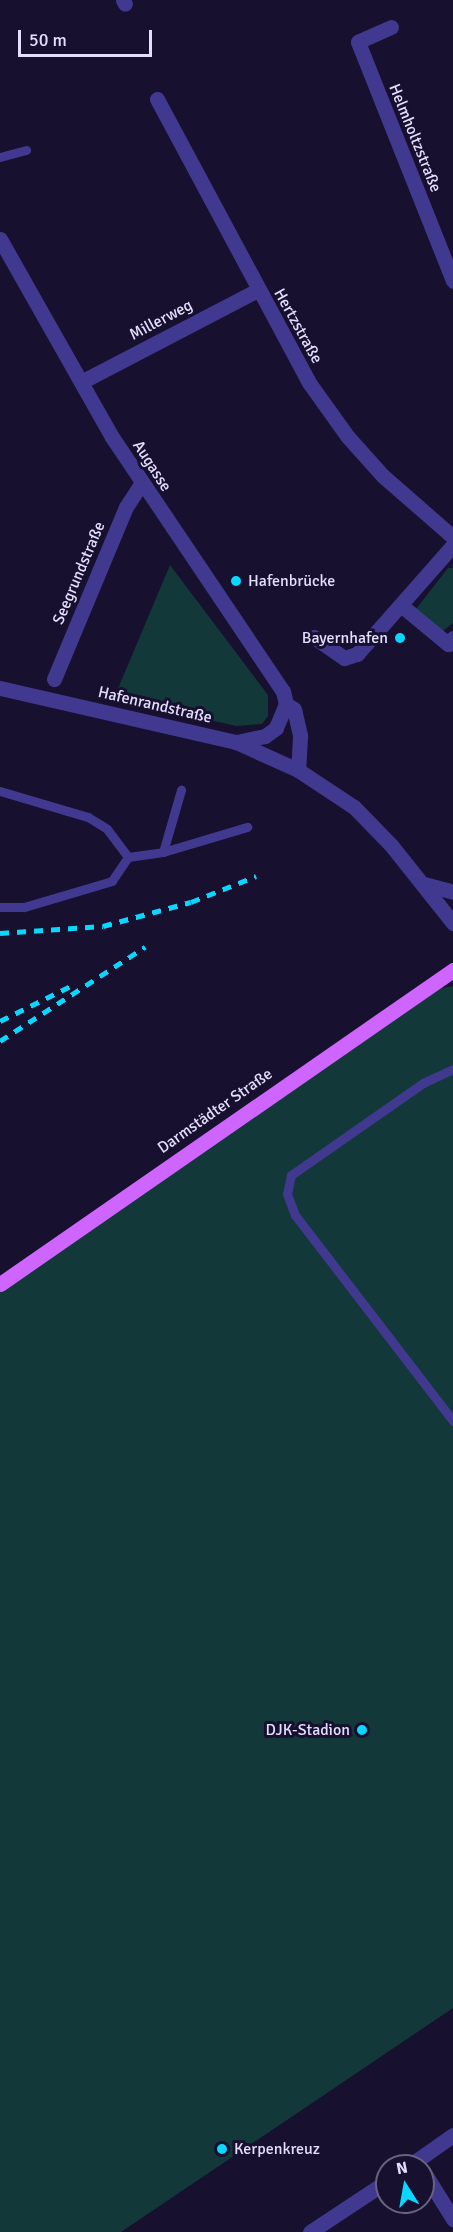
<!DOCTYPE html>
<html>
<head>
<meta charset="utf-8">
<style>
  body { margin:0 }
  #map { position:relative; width:453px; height:2232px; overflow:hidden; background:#17102e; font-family:Signika,sans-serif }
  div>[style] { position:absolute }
  .green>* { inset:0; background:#133839 }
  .lane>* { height:9px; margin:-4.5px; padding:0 4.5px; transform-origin:4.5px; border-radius:4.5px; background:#413990 }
  .street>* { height:15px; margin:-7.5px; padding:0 7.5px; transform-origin:7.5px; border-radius:7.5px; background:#413990 }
  .primary>* { height:15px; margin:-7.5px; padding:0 7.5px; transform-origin:7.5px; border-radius:7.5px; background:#cf65ff }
  .rail>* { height:4.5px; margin-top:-2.25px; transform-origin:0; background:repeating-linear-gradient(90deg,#0ad7ff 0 9px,transparent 0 17px) }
  .dots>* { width:16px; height:16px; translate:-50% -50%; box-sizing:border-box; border:3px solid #17102e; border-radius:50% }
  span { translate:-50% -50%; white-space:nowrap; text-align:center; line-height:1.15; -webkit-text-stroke:6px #17102e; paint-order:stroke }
  .street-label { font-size:16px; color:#e4deff }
  .poi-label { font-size:16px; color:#e4deff }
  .left { translate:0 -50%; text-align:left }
  .right { translate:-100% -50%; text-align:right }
  .north { position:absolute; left:375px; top:2154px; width:60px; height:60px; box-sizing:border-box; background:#17102e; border:2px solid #696282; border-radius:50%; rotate:349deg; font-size:16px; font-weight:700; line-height:24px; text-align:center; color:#e4deff }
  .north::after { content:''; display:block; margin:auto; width:21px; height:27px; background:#0ad7ff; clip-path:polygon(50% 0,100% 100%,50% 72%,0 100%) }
  .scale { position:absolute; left:18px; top:30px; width:134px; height:27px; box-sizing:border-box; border:3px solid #e4deff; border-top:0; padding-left:8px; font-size:18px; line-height:21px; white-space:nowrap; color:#e4deff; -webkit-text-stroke:4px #17102e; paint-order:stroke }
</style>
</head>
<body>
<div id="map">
  <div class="green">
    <div style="clip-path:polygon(170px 565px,268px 695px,268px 716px,262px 724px,236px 726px,114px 698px)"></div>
    <div style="clip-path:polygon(448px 568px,453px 568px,453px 623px,443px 631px,416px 609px)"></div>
    <div style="clip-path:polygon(453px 986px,453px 2008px,121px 2232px,0 2232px,0 1291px,441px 988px)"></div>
  </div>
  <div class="lane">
    <div style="left:0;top:157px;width:27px;rotate:-15deg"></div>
    <div style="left:0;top:791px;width:92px;rotate:16.5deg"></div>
    <div style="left:88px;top:817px;width:22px;rotate:32deg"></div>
    <div style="left:107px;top:829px;width:35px;rotate:53deg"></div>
    <div style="left:128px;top:857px;width:29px;rotate:124deg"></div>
    <div style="left:112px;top:881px;width:92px;rotate:163.5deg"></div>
    <div style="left:24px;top:907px;width:24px;rotate:180deg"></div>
    <div style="left:163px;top:852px;width:65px;rotate:-73.8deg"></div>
    <div style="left:128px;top:857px;width:35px;rotate:-8deg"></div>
    <div style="left:163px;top:852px;width:88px;rotate:-16.6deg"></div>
    <div style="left:453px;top:1069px;width:33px;rotate:155deg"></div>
    <div style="left:423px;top:1083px;width:161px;rotate:145.1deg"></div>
    <div style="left:291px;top:1175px;width:19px;rotate:102deg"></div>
    <div style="left:287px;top:1194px;width:22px;rotate:69deg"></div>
    <div style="left:295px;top:1215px;width:260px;rotate:52.5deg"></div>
  </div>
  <div class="street">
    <div style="left:123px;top:0;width:4px;rotate:63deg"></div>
    <div style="left:391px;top:27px;width:36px;rotate:156deg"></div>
    <div style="left:358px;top:42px;width:257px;rotate:68.3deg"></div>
    <div style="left:157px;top:99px;width:323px;rotate:61.8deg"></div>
    <div style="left:310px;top:384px;width:65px;rotate:54.4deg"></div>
    <div style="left:348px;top:437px;width:52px;rotate:48.1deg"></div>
    <div style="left:383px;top:476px;width:93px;rotate:41.1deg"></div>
    <div style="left:0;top:239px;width:227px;rotate:60.5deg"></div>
    <div style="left:112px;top:437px;width:306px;rotate:56.1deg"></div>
    <div style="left:283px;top:691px;width:13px;rotate:77deg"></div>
    <div style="left:286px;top:704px;width:26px;rotate:113deg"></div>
    <div style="left:276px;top:728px;width:14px;rotate:144deg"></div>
    <div style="left:265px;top:736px;width:30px;rotate:168deg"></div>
    <div style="left:81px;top:382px;width:199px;rotate:-27.5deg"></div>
    <div style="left:402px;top:606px;width:60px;rotate:39.6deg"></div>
    <div style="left:448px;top:644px;width:8px;rotate:-50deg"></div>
    <div style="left:314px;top:637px;width:37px;rotate:35deg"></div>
    <div style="left:344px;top:658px;width:14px;rotate:-17deg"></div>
    <div style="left:357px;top:654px;width:145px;rotate:-48.6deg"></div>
    <div style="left:54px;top:679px;width:186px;rotate:-67.3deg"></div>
    <div style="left:126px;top:507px;width:27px;rotate:-57deg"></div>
    <div style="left:0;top:688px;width:242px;rotate:12.9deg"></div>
    <div style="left:236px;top:742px;width:68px;rotate:24.3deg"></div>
    <div style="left:298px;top:770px;width:67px;rotate:33.5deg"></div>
    <div style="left:354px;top:807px;width:53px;rotate:45.8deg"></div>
    <div style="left:391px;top:845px;width:100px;rotate:51.5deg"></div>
    <div style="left:286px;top:704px;width:9px;rotate:32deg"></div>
    <div style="left:294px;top:709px;width:28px;rotate:77deg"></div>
    <div style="left:300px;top:736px;width:34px;rotate:93deg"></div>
    <div style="left:424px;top:884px;width:30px;rotate:15deg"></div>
    <div style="left:416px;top:2161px;width:45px;rotate:-35.1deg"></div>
    <div style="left:423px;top:2171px;width:57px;rotate:58deg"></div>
    <div style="left:310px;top:2232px;width:92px;rotate:-33.5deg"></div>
  </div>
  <div class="primary">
    <div style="left:0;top:1284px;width:551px;rotate:-34.73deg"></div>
  </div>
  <div class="rail">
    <div style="left:0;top:933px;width:103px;rotate:-3.9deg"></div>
    <div style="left:103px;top:926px;width:91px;rotate:-15.3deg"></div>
    <div style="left:191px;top:902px;width:70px;rotate:-21.8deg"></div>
    <div style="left:0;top:1021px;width:81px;rotate:-26.3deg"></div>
    <div style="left:0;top:1041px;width:173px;rotate:-33deg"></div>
  </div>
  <div class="dots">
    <div style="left:236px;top:581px;background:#0ad7ff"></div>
    <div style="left:400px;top:638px;background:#0ad7ff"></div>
    <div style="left:362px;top:1730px;background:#0ad7ff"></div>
    <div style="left:222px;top:2149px;background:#0ad7ff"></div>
  </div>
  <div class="street-label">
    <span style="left:415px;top:138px;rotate:68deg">Helmholtzstraße</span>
    <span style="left:161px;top:320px;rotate:-28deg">Millerweg</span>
    <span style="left:298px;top:326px;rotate:61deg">Hertzstraße</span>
    <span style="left:152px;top:466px;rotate:57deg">Augasse</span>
    <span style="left:79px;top:573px;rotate:-67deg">Seegrundstraße</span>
    <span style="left:155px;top:705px;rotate:13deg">Hafenrandstraße</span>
    <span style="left:215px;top:1111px;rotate:-35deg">Darmstädter Straße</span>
  </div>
  <div class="poi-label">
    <span class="left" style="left:248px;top:581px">Hafenbrücke</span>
    <span class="right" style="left:388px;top:638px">Bayernhafen</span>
    <span class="right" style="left:350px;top:1730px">DJK-Stadion</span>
    <span class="left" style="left:234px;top:2149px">Kerpenkreuz</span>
  </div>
  <div class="north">N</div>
  <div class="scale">50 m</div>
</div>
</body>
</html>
